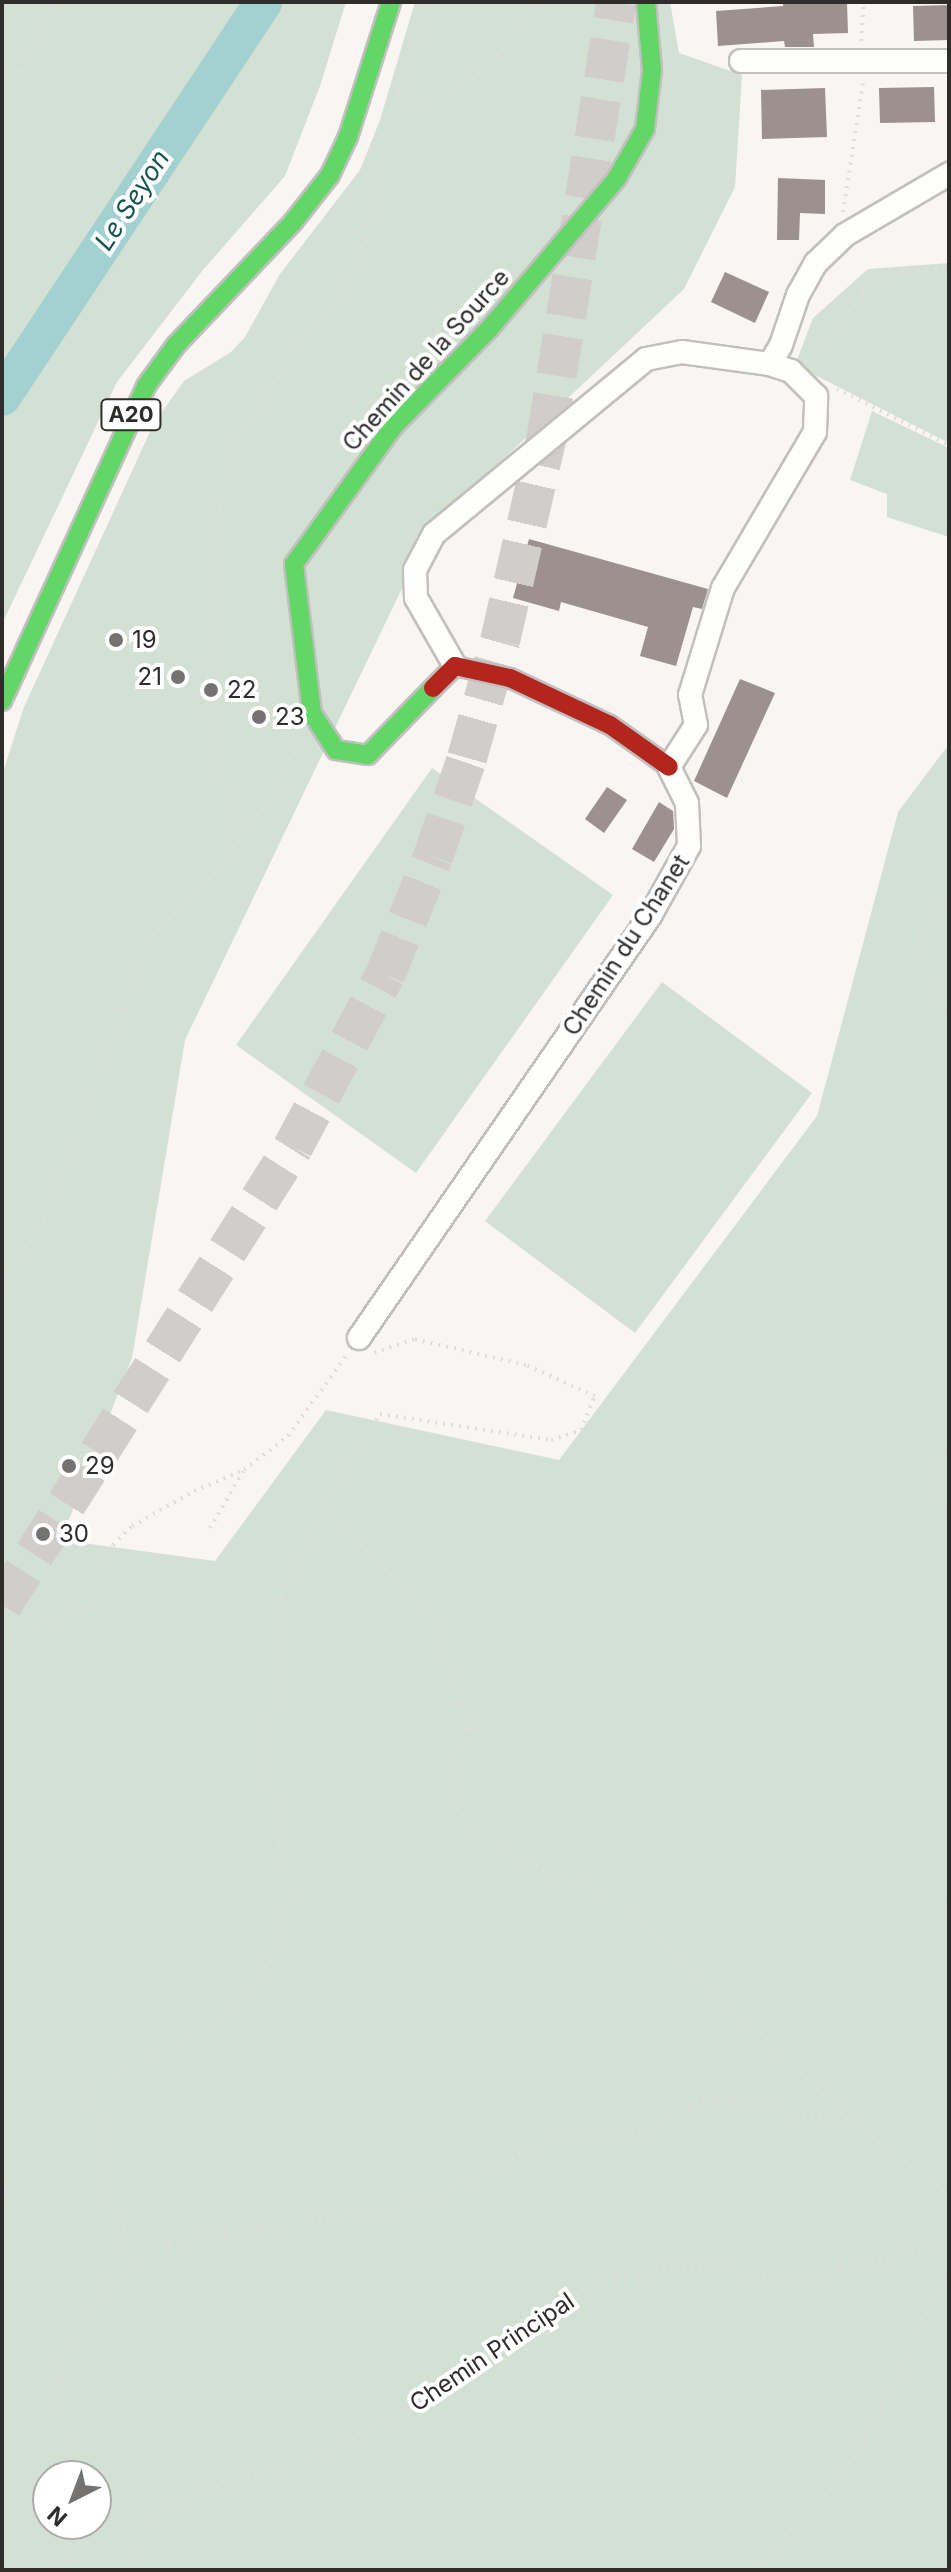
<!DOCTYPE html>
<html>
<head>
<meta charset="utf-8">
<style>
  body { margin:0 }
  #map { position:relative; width:951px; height:2572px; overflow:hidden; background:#f8f5f3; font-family:Inter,sans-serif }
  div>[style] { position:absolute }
  .green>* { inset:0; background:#d3e1d4 }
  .river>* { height:38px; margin:-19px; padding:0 19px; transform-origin:19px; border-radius:19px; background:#a3d1d2 }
  .building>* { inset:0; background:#9c918f }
  .highway-tunnel>* { height:40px; margin-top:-20px; transform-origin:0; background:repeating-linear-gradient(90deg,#d0cdcb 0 40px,transparent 0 60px) }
  .path>* { height:4px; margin-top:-2px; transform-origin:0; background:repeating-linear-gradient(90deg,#dedede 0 2px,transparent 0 8px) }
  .roads { filter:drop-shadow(2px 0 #c2c0be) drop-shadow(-2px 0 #c2c0be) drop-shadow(0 2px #c2c0be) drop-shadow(0 -2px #c2c0be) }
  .street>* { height:22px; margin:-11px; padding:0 11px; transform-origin:11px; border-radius:11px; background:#fefefd }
  .fast>* { height:18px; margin:-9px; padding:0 9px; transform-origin:9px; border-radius:9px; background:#63d668 }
  .jam>* { height:18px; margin:-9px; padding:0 9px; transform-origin:9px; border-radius:9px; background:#b3261e }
  .dots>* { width:22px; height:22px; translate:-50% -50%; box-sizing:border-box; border:4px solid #fff; border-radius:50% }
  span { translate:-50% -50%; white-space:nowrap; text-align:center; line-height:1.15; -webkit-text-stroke:8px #fff; paint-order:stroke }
  .shield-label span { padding:2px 6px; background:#fff; border:2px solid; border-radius:6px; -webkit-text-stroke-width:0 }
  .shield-label { font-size:22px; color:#2f2d2b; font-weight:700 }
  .street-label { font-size:24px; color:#2f2d2b }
  .poi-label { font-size:24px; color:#2f2d2b }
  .left { translate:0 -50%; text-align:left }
  .right { translate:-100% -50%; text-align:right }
  .water-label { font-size:26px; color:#185355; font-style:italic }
  .frame { position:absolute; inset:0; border:4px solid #2f2d2b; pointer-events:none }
  .north { position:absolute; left:32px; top:2460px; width:80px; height:80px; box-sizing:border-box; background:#fff; border:2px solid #acabaa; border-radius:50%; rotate:222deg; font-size:22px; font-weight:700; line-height:32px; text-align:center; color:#2f2d2b }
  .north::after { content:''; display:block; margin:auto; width:28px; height:36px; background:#757371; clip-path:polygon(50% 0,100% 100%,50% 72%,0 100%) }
</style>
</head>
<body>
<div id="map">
  <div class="green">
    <div style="clip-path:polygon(2px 2px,346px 2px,320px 86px,285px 176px,203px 270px,117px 382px,2px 624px)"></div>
    <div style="clip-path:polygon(evenodd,415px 2px,670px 2px,679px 53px,742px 75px,735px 187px,684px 289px,432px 526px,185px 1040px,132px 1358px,61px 1540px,215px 1561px,326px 1410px,559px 1460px,817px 1116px,898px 812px,949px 744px,949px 2570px,2px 2570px,2px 775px,24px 707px,154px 423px,184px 381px,231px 352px,245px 337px,280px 274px,360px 170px,380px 120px,415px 2px,48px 2476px,96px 2476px,96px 2524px,48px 2524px,48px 2476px)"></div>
    <div style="clip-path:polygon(949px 263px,949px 443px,795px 365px,813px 318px,868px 269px)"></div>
    <div style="clip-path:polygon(872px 411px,949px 448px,949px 537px,887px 517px,887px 494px,850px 480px)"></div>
    <div style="clip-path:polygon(432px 768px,613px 895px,416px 1173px,236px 1045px)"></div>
    <div style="clip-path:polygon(662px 982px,812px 1093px,635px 1333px,485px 1221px)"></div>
  </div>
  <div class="river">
    <div style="left:2px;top:397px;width:473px;rotate:-56.5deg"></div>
  </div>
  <div class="building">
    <div style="clip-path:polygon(783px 2px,847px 2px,848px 33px,813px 34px,814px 47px,785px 47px,784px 41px,718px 46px,716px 11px,783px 6px)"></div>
    <div style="clip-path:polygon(949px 5px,949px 40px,914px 41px,913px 6px)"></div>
    <div style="clip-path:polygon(934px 87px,935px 122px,880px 123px,879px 88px)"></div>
    <div style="clip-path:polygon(825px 88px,827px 137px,762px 139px,761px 90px)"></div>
    <div style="clip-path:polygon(778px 178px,825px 180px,825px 214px,800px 213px,799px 240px,777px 240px)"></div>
    <div style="clip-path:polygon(725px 272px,769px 292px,755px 323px,711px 302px)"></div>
    <div style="clip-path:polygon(529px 539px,708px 589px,702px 609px,693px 607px,676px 666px,640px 656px,648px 627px,561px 602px,559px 611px,513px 598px)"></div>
    <div style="clip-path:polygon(740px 679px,775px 693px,727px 798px,694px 781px)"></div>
    <div style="clip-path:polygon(607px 787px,627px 800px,604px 833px,585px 819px)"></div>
    <div style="clip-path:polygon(659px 802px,673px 811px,674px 829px,654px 862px,632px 849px)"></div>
  </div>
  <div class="highway-tunnel">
    <div style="left:2px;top:1605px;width:543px;rotate:-57.57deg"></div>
    <div style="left:293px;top:1147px;width:195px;rotate:-61.9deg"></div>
    <div style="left:385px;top:975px;width:127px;rotate:-67.9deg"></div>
    <div style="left:433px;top:857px;width:105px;rotate:-71deg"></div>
    <div style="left:467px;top:758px;width:122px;rotate:-74.2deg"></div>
    <div style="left:500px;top:641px;width:211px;rotate:-77.1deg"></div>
    <div style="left:547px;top:435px;width:438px;rotate:-80.9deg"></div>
  </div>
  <div class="path">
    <div style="left:434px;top:2px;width:99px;rotate:111.4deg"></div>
    <div style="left:398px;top:94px;width:33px;rotate:11deg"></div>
    <div style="left:430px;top:100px;width:38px;rotate:-25deg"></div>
    <div style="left:465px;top:84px;width:42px;rotate:-40.2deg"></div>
    <div style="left:497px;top:57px;width:70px;rotate:-51.3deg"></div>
    <div style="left:861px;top:41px;width:39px;rotate:-86deg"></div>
    <div style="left:2px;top:78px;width:18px;rotate:-22deg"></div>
    <div style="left:19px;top:71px;width:79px;rotate:-60.5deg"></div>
    <div style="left:392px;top:105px;width:13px;rotate:-61deg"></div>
    <div style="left:843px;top:212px;width:131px;rotate:-81.2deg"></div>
    <div style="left:814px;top:366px;width:90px;rotate:-57.7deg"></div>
    <div style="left:862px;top:290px;width:14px;rotate:-39deg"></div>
    <div style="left:873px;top:281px;width:31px;rotate:-17deg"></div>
    <div style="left:903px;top:272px;width:46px;rotate:-3.7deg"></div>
    <div style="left:837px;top:389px;width:125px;rotate:26.6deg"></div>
    <div style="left:239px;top:841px;width:119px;rotate:-105.1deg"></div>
    <div style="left:208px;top:726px;width:72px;rotate:-90deg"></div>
    <div style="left:208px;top:654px;width:147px;rotate:-85.3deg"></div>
    <div style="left:220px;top:507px;width:56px;rotate:-78.7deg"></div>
    <div style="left:231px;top:452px;width:103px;rotate:-58.5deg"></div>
    <div style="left:285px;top:364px;width:84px;rotate:-51.8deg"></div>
    <div style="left:337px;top:298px;width:66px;rotate:-63deg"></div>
    <div style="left:367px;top:239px;width:81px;rotate:-86.5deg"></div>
    <div style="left:949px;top:888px;width:59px;rotate:117deg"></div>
    <div style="left:922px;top:941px;width:44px;rotate:78.2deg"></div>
    <div style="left:931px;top:984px;width:44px;rotate:65.8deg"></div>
    <div style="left:2px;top:1281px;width:74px;rotate:-55.5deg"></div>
    <div style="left:44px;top:1220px;width:304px;rotate:-69.2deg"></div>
    <div style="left:152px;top:936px;width:95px;rotate:-45.4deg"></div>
    <div style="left:219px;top:868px;width:89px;rotate:-53.6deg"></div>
    <div style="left:272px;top:796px;width:62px;rotate:-64.3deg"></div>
    <div style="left:949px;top:1443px;width:37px;rotate:119deg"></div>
    <div style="left:931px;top:1475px;width:50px;rotate:69deg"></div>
    <div style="left:322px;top:1514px;width:67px;rotate:39.6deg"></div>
    <div style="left:374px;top:1557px;width:64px;rotate:46.3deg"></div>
    <div style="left:418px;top:1603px;width:39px;rotate:54deg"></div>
    <div style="left:441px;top:1635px;width:98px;rotate:74deg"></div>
    <div style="left:468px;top:1729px;width:40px;rotate:115deg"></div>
    <div style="left:451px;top:1765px;width:44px;rotate:83.5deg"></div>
    <div style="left:456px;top:1809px;width:52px;rotate:45.8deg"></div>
    <div style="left:492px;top:1846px;width:124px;rotate:23.7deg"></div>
    <div style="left:606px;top:1896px;width:71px;rotate:37.5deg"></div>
    <div style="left:662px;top:1939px;width:249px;rotate:44deg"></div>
    <div style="left:841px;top:2112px;width:137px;rotate:37.9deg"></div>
    <div style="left:210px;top:1528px;width:67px;rotate:-59.6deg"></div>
    <div style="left:244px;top:1470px;width:56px;rotate:-37.7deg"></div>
    <div style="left:288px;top:1436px;width:102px;rotate:-54.1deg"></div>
    <div style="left:2px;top:1649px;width:41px;rotate:-36deg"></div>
    <div style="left:35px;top:1625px;width:53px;rotate:-16.4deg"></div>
    <div style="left:86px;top:1610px;width:38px;rotate:-61deg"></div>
    <div style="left:104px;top:1577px;width:33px;rotate:-74deg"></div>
    <div style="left:113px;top:1545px;width:27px;rotate:-45deg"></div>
    <div style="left:132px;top:1526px;width:71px;rotate:-29.4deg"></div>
    <div style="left:194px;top:1491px;width:54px;rotate:-22.8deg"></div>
    <div style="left:949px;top:1896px;width:5px;rotate:127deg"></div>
    <div style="left:946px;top:1900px;width:39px;rotate:86deg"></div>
    <div style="left:2px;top:2178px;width:9px;rotate:69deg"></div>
    <div style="left:5px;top:2186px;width:12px;rotate:104deg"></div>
    <div style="left:99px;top:2300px;width:75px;rotate:-70.6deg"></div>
    <div style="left:124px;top:2229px;width:48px;rotate:-118.7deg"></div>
    <div style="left:101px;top:2187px;width:102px;rotate:-93.4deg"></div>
    <div style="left:95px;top:2085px;width:157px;rotate:-26.6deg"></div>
    <div style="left:235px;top:2015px;width:65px;rotate:-56.3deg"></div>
    <div style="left:271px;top:1961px;width:71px;rotate:-72.8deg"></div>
    <div style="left:292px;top:1893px;width:51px;rotate:-104.9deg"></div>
    <div style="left:279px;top:1844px;width:86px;rotate:-97.4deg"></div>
    <div style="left:268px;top:1759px;width:162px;rotate:-85.4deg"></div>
    <div style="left:281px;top:1598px;width:130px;rotate:-65deg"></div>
    <div style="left:336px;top:1480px;width:79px;rotate:-56.3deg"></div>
    <div style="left:380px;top:1414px;width:173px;rotate:8.6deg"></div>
    <div style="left:551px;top:1440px;width:32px;rotate:-18deg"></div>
    <div style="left:581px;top:1430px;width:37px;rotate:-68deg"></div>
    <div style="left:595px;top:1396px;width:76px;rotate:-155.8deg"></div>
    <div style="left:526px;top:1365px;width:115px;rotate:-166.9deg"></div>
    <div style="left:414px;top:1339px;width:42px;rotate:160.7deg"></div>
    <div style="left:72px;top:2476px;width:85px;rotate:-98.8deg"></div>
    <div style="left:59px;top:2392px;width:39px;rotate:-86deg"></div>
    <div style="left:62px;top:2353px;width:65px;rotate:-55.1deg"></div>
    <div style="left:99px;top:2300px;width:90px;rotate:-39.2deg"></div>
    <div style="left:169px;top:2243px;width:252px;rotate:-8.7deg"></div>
    <div style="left:418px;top:2205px;width:157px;rotate:-26.4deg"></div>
    <div style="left:559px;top:2135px;width:72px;rotate:-0.8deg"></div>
    <div style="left:631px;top:2134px;width:24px;rotate:-15deg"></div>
    <div style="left:654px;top:2128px;width:55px;rotate:-29.4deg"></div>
    <div style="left:702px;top:2101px;width:38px;rotate:2deg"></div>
    <div style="left:740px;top:2102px;width:65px;rotate:14.3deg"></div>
    <div style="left:803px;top:2118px;width:38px;rotate:-9deg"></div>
    <div style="left:65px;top:2570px;width:46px;rotate:-85deg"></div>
    <div style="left:129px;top:2570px;width:48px;rotate:-64deg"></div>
    <div style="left:150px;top:2527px;width:30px;rotate:-45deg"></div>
    <div style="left:171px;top:2506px;width:58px;rotate:-24.4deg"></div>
    <div style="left:224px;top:2482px;width:80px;rotate:-13.7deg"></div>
    <div style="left:302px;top:2463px;width:128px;rotate:-26.4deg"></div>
    <div style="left:417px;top:2406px;width:90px;rotate:-39.2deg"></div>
    <div style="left:487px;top:2349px;width:110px;rotate:-31.7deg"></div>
    <div style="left:581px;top:2291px;width:37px;rotate:-20deg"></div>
    <div style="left:616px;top:2278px;width:60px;rotate:-10.6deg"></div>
    <div style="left:675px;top:2267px;width:134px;rotate:4.7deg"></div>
    <div style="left:809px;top:2278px;width:105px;rotate:-13.8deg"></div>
    <div style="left:911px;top:2253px;width:41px;rotate:-22.8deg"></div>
    <div style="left:762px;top:2570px;width:18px;rotate:-68deg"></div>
    <div style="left:769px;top:2553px;width:104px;rotate:-46.2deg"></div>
    <div style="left:841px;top:2478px;width:42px;rotate:-56.7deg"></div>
    <div style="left:864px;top:2443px;width:37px;rotate:-59deg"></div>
    <div style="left:883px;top:2411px;width:99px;rotate:-66.8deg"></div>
    <div style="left:922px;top:2320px;width:56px;rotate:-61.1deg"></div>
  </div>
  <div class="roads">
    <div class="street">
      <div style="left:741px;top:61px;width:208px"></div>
      <div style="left:455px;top:666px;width:78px;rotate:-119.8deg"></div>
      <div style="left:416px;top:598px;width:28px;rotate:-92deg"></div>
      <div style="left:415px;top:570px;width:41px;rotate:-62.2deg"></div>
      <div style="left:434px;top:534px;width:275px;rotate:-39.5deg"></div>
      <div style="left:646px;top:359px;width:37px;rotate:-11deg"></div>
      <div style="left:682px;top:352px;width:89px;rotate:7.8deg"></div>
      <div style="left:770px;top:364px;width:22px;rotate:-60deg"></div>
      <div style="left:781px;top:345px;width:53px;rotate:-71.2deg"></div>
      <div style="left:798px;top:295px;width:37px;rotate:-61deg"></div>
      <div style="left:816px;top:263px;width:40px;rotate:-44deg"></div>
      <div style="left:845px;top:235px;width:121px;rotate:-30.4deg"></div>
      <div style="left:359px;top:1338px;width:513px;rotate:-55.41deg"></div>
      <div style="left:650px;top:916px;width:80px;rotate:-60.9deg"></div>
      <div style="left:689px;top:846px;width:43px;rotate:-92.7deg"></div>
      <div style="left:687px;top:803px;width:40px;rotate:-116.6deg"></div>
      <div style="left:669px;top:767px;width:50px;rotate:-57.3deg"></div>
      <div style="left:696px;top:725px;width:31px;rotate:-101deg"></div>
      <div style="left:690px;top:695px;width:112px;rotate:-72.9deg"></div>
      <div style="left:723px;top:588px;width:181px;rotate:-59.5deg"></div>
      <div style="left:815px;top:432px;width:36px;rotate:-88deg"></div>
      <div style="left:816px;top:396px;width:35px;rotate:-135deg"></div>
      <div style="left:791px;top:371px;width:22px;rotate:-162deg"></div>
    </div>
    <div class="fast">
      <div style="left:433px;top:688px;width:93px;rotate:134.1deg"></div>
      <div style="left:368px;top:755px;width:32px;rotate:-171deg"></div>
      <div style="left:336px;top:750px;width:44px;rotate:-123deg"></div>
      <div style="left:312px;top:713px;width:150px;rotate:-96.9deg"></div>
      <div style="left:294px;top:564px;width:170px;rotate:-54.1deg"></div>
      <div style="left:394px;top:426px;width:137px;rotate:-45.6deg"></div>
      <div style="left:490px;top:328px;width:197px;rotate:-49.7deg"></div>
      <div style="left:617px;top:178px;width:56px;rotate:-60.3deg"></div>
      <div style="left:645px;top:129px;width:59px;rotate:-83.2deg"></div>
      <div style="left:652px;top:70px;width:68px;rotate:-95deg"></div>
      <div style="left:2px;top:701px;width:346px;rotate:-65.4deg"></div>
      <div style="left:146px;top:386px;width:51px;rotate:-53.8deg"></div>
      <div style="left:176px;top:345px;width:170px;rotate:-46.4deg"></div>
      <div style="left:293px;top:222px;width:60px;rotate:-51.8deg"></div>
      <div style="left:330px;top:175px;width:42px;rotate:-64.7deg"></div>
      <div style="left:348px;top:137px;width:142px;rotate:-72.3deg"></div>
    </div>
    <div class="jam">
      <div style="left:433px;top:688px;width:31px;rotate:-45deg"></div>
      <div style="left:455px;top:666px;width:56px;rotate:12.3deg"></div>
      <div style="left:510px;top:678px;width:110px;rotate:25.2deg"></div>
      <div style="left:610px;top:725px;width:72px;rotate:35.4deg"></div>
    </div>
  </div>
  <div class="dots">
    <div style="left:116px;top:640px;background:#757371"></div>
    <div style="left:178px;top:677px;background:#757371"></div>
    <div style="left:211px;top:690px;background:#757371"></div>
    <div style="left:259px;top:717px;background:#757371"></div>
    <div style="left:69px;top:1466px;background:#757371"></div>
    <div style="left:43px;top:1534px;background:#757371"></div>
  </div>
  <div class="shield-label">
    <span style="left:131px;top:415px">A20</span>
  </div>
  <div class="street-label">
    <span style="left:426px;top:360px;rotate:-48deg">Chemin de la Source</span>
    <span style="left:626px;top:945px;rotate:-57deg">Chemin du Chanet</span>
    <span style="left:492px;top:2352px;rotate:-34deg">Chemin Principal</span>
  </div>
  <div class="poi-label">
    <span class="left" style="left:132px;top:640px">19</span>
    <span class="right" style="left:162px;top:677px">21</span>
    <span class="left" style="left:227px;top:690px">22</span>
    <span class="left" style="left:275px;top:717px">23</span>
    <span class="left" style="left:85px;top:1466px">29</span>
    <span class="left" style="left:59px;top:1534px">30</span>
  </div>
  <div class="water-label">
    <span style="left:132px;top:200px;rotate:-57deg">Le Seyon</span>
  </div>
  <div class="frame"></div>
  <div class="north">N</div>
</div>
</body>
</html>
